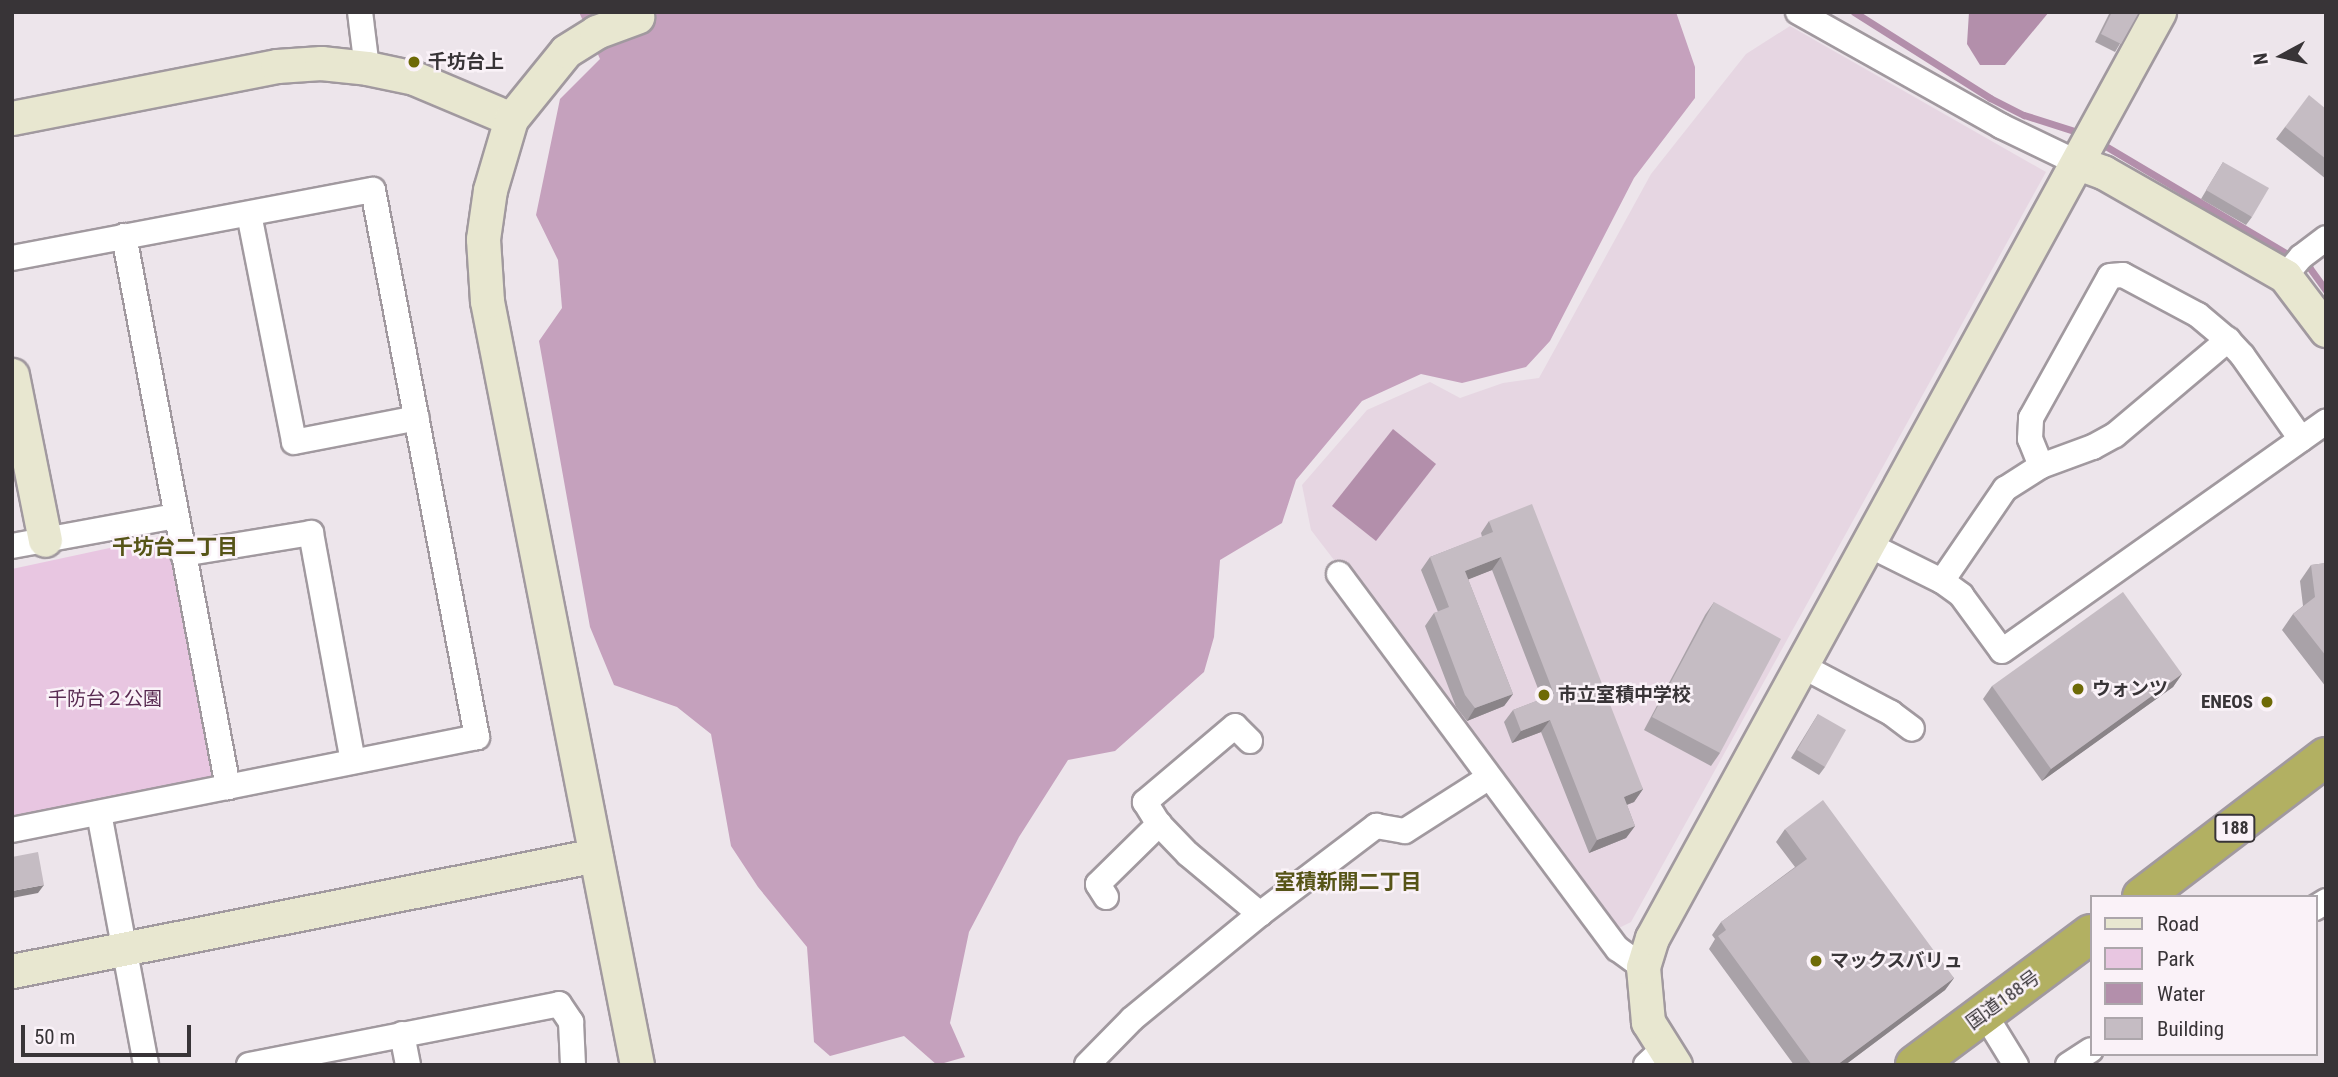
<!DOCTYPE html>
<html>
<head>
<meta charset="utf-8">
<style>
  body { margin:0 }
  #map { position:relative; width:2338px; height:1077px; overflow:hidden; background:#ede5eb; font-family:"Roboto Condensed","Noto Sans JP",sans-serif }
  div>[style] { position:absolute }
  .built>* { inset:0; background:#e6d6e2 }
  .green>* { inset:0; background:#e8c6e1 }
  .forest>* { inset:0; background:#c5a1bd }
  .water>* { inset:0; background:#b38fab }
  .stream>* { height:7px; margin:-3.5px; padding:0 3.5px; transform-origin:3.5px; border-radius:3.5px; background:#b38fab }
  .roads { filter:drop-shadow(2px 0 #a1999f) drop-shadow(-2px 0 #a1999f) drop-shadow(0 2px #a1999f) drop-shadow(0 -2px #a1999f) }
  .street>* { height:24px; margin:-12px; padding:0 12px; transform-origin:12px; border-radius:12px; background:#fff }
  .secondary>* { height:33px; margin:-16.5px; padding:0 16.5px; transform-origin:16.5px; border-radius:16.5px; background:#e8e7d0 }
  .highway>* { height:38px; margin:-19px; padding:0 19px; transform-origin:19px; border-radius:19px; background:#b2b062 }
  .wall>* { inset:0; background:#a9a2a8 }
  .shaded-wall>* { inset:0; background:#8a8488 }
  .building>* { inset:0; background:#c5bcc3 }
  .dots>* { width:19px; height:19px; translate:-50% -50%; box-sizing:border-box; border:4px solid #faf2f8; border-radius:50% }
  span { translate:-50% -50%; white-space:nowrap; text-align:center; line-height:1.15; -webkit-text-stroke:5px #faf2f8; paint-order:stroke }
  .shield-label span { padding:2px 5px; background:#faf2f8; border:2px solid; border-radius:5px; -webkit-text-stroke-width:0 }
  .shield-label { font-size:18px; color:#383437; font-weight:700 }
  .poi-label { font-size:19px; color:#383437; font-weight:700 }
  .left { translate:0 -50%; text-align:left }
  .right { translate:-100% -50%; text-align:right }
  .park-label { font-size:19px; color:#582a51 }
  .street-label { font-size:19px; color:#383437 }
  .neighbourhood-label { font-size:21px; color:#565417; font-weight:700 }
  .frame { position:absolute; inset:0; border:14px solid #383437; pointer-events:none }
  .legend { position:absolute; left:2090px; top:895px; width:228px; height:161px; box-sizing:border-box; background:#faf2f8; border:2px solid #aca6ab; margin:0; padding:9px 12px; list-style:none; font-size:21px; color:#383437 }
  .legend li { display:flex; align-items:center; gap:14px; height:35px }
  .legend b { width:35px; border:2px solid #aca6ab }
  .north { position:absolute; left:2247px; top:21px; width:70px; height:70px; -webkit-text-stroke:5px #faf2f8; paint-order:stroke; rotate:262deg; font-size:19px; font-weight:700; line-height:28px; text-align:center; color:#383437 }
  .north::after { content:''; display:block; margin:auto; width:24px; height:32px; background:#383437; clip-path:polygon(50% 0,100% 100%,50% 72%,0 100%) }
  .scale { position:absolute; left:21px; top:1025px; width:170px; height:32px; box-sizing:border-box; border:4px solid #383437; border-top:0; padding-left:9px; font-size:21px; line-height:24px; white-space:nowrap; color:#383437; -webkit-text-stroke:5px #faf2f8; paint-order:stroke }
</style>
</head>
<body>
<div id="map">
  <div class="built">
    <div style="clip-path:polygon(1790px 26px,2046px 172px,1631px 922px,1617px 929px,1311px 530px,1302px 485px,1367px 410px,1430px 382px,1460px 398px,1503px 383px,1539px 378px,1651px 174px,1746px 54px)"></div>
  </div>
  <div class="green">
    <div style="clip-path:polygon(170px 535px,213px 776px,12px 816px,12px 569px)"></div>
  </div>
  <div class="forest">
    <div style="clip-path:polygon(579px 12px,1676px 12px,1695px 67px,1695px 98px,1634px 178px,1550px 341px,1526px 367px,1462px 383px,1421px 374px,1362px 401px,1296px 480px,1282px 523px,1220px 560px,1214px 637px,1204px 672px,1115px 751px,1068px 760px,1019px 837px,969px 932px,950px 1023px,965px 1057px,937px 1065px,904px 1036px,830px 1056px,814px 1042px,807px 947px,758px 887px,731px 846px,711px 734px,677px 707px,614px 685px,590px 627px,539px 341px,562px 308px,558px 260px,536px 215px,560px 99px,600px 59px)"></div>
  </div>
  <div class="water">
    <div style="clip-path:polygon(1969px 12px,2049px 12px,2005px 65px,1980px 65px,1967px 44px)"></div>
    <div style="clip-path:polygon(1393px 429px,1436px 464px,1376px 541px,1332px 506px)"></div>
  </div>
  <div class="stream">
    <div style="left:1854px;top:12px;width:161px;rotate:32.3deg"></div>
    <div style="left:1990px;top:98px;width:38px;rotate:27deg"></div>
    <div style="left:2024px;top:115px;width:63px;rotate:17.6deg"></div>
    <div style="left:2097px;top:141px;width:247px;rotate:30.7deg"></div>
    <div style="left:2309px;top:267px;width:29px;rotate:54deg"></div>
  </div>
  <div class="roads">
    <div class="street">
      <div style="left:360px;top:12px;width:56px;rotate:82.9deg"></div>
      <div style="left:1798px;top:12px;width:233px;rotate:29.3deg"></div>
      <div style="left:2001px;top:126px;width:85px;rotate:25.7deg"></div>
      <div style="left:249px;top:214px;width:232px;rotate:78.8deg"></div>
      <div style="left:294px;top:442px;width:125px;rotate:-11deg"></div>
      <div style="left:124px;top:236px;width:561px;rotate:79.31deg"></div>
      <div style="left:12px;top:258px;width:367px;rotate:-10.7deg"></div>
      <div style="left:373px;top:190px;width:557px;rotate:79.23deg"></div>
      <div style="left:477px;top:737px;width:474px;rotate:168.7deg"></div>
      <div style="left:2285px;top:276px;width:25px;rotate:-50deg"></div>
      <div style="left:2301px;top:257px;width:31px;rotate:-37deg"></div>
      <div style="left:2041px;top:466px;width:29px;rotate:-112deg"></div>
      <div style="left:2030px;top:439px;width:21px;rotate:-87deg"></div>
      <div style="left:2031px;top:418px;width:162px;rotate:-60.9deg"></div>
      <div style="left:2110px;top:276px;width:13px;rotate:-4deg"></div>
      <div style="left:2123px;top:275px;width:85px;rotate:28.1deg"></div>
      <div style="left:2198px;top:315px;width:39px;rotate:40deg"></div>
      <div style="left:2228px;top:340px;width:21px;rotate:47deg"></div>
      <div style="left:2242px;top:355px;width:103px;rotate:54.9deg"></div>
      <div style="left:1869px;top:545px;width:81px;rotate:26.3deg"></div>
      <div style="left:1942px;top:581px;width:24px;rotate:36deg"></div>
      <div style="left:1961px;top:595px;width:69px;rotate:53.8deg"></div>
      <div style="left:2002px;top:651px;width:397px;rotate:-35.3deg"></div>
      <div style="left:12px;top:546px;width:167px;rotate:-10.4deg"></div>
      <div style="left:183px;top:554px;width:130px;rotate:-9.3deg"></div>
      <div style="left:311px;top:533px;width:232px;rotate:79.6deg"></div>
      <div style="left:1339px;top:574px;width:467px;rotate:53.4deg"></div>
      <div style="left:1618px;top:949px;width:31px;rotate:36deg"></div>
      <div style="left:1942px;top:581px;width:112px;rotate:-55.6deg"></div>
      <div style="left:2005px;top:489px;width:43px;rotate:-32.6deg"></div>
      <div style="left:2041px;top:466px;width:55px;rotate:-20.1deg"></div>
      <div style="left:2093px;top:447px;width:25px;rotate:-29deg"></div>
      <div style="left:2115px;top:435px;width:148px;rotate:-40.1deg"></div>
      <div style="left:1802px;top:666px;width:101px;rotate:27.8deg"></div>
      <div style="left:1891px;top:713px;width:26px;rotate:37deg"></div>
      <div style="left:1250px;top:741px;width:21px;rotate:-135deg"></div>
      <div style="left:1235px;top:726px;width:118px;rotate:139.8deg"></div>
      <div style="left:1145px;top:802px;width:26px;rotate:58deg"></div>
      <div style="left:1159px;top:824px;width:42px;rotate:46deg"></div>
      <div style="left:1188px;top:854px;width:94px;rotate:39.8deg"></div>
      <div style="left:99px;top:813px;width:256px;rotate:79.4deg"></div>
      <div style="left:1106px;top:897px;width:15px;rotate:-122deg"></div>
      <div style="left:1098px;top:884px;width:86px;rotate:-44.5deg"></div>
      <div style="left:2315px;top:908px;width:13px;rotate:-32deg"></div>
      <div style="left:1984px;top:1013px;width:61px;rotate:58.4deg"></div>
      <div style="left:402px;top:1034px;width:32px;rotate:79deg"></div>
      <div style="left:249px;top:1065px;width:316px;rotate:-11.1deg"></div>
      <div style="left:559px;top:1004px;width:22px;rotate:56deg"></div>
      <div style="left:571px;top:1022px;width:43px;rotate:87.3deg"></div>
      <div style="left:1087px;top:1065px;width:64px;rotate:-45.6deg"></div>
      <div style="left:1132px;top:1019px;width:166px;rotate:-39.4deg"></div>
      <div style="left:1260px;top:914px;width:146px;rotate:-37.2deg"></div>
      <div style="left:1376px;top:826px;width:29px;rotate:10deg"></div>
      <div style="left:1405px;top:831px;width:98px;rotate:-32.6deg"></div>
      <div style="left:1646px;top:1065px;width:23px;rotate:-43deg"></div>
      <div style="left:2068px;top:1065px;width:27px;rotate:-33deg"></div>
    </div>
    <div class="secondary">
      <div style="left:12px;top:118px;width:270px;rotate:-11.1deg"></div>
      <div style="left:277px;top:66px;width:44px;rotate:-3.9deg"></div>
      <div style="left:321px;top:63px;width:46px;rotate:6.2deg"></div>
      <div style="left:367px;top:68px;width:48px;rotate:12deg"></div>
      <div style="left:414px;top:78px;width:105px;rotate:22.9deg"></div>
      <div style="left:2078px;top:163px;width:27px;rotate:20deg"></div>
      <div style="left:2103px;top:172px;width:210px;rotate:29.7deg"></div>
      <div style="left:2285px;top:276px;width:68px;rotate:52.8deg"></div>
      <div style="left:12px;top:375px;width:168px;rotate:78.7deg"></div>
      <div style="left:12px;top:971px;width:595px;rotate:-11.23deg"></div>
      <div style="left:637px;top:1065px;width:779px;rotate:-101.11deg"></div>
      <div style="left:487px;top:301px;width:62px;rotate:-93.7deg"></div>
      <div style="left:483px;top:239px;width:49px;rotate:-81.9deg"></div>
      <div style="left:490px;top:190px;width:74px;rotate:-73.5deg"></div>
      <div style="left:511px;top:119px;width:87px;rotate:-51deg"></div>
      <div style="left:566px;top:51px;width:36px;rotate:-32deg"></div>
      <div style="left:596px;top:32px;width:44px;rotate:-20.1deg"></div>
      <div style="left:1675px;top:1065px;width:51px;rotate:-122.1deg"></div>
      <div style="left:1648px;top:1022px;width:55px;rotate:-95.2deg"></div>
      <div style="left:1643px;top:967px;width:30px;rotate:-73deg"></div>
      <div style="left:1652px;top:938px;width:1056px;rotate:-61.3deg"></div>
    </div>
    <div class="highway">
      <div style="left:2142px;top:897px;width:231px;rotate:-37.3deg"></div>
      <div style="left:1915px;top:1065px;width:219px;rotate:-36.7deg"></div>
    </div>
  </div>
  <div class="wall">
    <div style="clip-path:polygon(2110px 12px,2139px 12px,2115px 52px,2095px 42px)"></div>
    <div style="clip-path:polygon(2326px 109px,2326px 179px,2276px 139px,2285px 127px)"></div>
    <div style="clip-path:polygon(2223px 162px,2252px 217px,2246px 225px,2201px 199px)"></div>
    <div style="clip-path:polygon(1489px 521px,1643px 789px,1634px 802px,1627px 805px,1635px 826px,1626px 838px,1589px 853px,1541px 732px,1512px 743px,1504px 722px,1513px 710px,1542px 699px,1492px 570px,1468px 579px,1513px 694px,1504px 706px,1467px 721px,1456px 707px,1425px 626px,1434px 613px,1438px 612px,1421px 570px,1430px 557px,1482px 537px,1481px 533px)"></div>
    <div style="clip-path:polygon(2326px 563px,2326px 687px,2282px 630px,2293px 614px,2303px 606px,2300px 581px,2311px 565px)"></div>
    <div style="clip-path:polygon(1714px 602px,1720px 753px,1711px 766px,1644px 730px,1705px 615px)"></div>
    <div style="clip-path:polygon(2182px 674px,2173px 687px,2042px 781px,1983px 699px,1992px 686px)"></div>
    <div style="clip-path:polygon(1818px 714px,1825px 767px,1819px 775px,1791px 758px)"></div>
    <div style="clip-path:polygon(1785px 829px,1954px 978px,1945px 990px,1845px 1065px,1794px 1065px,1709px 949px,1715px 939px,1712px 935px,1721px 922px,1795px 867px,1776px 842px)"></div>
  </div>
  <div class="shaded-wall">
    <div style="clip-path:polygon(1501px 557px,1492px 570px,1457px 584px,1465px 571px)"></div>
    <div style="clip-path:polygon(2182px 674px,2173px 687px,2042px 781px,2051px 769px)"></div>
    <div style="clip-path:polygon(1513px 694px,1504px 706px,1467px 721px,1475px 708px)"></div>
    <div style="clip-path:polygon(1550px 720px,1541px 732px,1512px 743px,1521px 731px)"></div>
    <div style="clip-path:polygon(1643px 789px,1634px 802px,1615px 809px,1624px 797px)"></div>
    <div style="clip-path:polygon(1635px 826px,1626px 838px,1589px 853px,1597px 840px)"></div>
    <div style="clip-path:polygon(44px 885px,38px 893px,12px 898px,12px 891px)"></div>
    <div style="clip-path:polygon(1954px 978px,1945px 990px,1845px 1065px,1837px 1065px)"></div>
  </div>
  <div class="building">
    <div style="clip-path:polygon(2112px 12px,2139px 12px,2121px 44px,2101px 34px)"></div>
    <div style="clip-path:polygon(2309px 95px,2326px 109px,2326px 159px,2285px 127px)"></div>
    <div style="clip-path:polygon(2223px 162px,2269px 188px,2252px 217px,2206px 190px)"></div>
    <div style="clip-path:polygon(1532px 504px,1643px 789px,1624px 797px,1635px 826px,1597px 840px,1550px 720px,1521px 731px,1513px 710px,1554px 694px,1501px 557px,1465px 571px,1513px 694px,1475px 708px,1465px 695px,1434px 613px,1449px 607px,1430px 557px,1493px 532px,1489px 521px)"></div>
    <div style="clip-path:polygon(2326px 563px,2326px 656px,2293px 614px,2315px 597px,2311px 565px)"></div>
    <div style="clip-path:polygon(2123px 592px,2182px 674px,2051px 769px,1992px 686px)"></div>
    <div style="clip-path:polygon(1714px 602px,1781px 639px,1720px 753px,1652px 717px)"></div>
    <div style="clip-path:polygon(1818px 714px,1846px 730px,1825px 767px,1797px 750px)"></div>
    <div style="clip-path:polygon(1823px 800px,1954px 978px,1837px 1065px,1812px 1065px,1718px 936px,1726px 930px,1721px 922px,1807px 859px,1785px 829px)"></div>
    <div style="clip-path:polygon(38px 852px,44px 885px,12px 891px,12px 857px)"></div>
  </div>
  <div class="dots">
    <div style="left:414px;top:62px;background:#6e6a06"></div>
    <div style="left:2078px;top:689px;background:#6e6a06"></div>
    <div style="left:1544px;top:695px;background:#6e6a06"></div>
    <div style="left:2267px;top:702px;background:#6e6a06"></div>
    <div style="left:1816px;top:961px;background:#6e6a06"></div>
  </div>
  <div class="shield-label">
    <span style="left:2235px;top:828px">188</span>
  </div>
  <div class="poi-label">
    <span class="left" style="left:428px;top:62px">千坊台上</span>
    <span class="left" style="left:2092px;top:689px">ウォンツ</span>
    <span class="left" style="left:1558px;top:695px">市立室積中学校</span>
    <span class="right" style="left:2253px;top:702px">ENEOS</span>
    <span class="left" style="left:1830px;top:961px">マックスバリュ</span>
  </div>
  <div class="park-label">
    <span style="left:105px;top:699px">千防台２公園</span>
  </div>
  <div class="street-label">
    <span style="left:2003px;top:1000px;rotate:-36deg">国道188号</span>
  </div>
  <div class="neighbourhood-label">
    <span style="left:175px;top:547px">千坊台二丁目</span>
    <span style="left:1348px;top:882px">室積新開二丁目</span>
  </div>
  <div class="frame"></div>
  <ul class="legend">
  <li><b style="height:9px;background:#e8e7d0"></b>Road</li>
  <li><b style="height:19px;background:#e8c6e1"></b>Park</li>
  <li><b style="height:19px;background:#b38fab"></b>Water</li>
  <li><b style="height:19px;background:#c5bcc3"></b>Building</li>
  </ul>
  <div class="north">N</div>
  <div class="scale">50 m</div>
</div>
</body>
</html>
